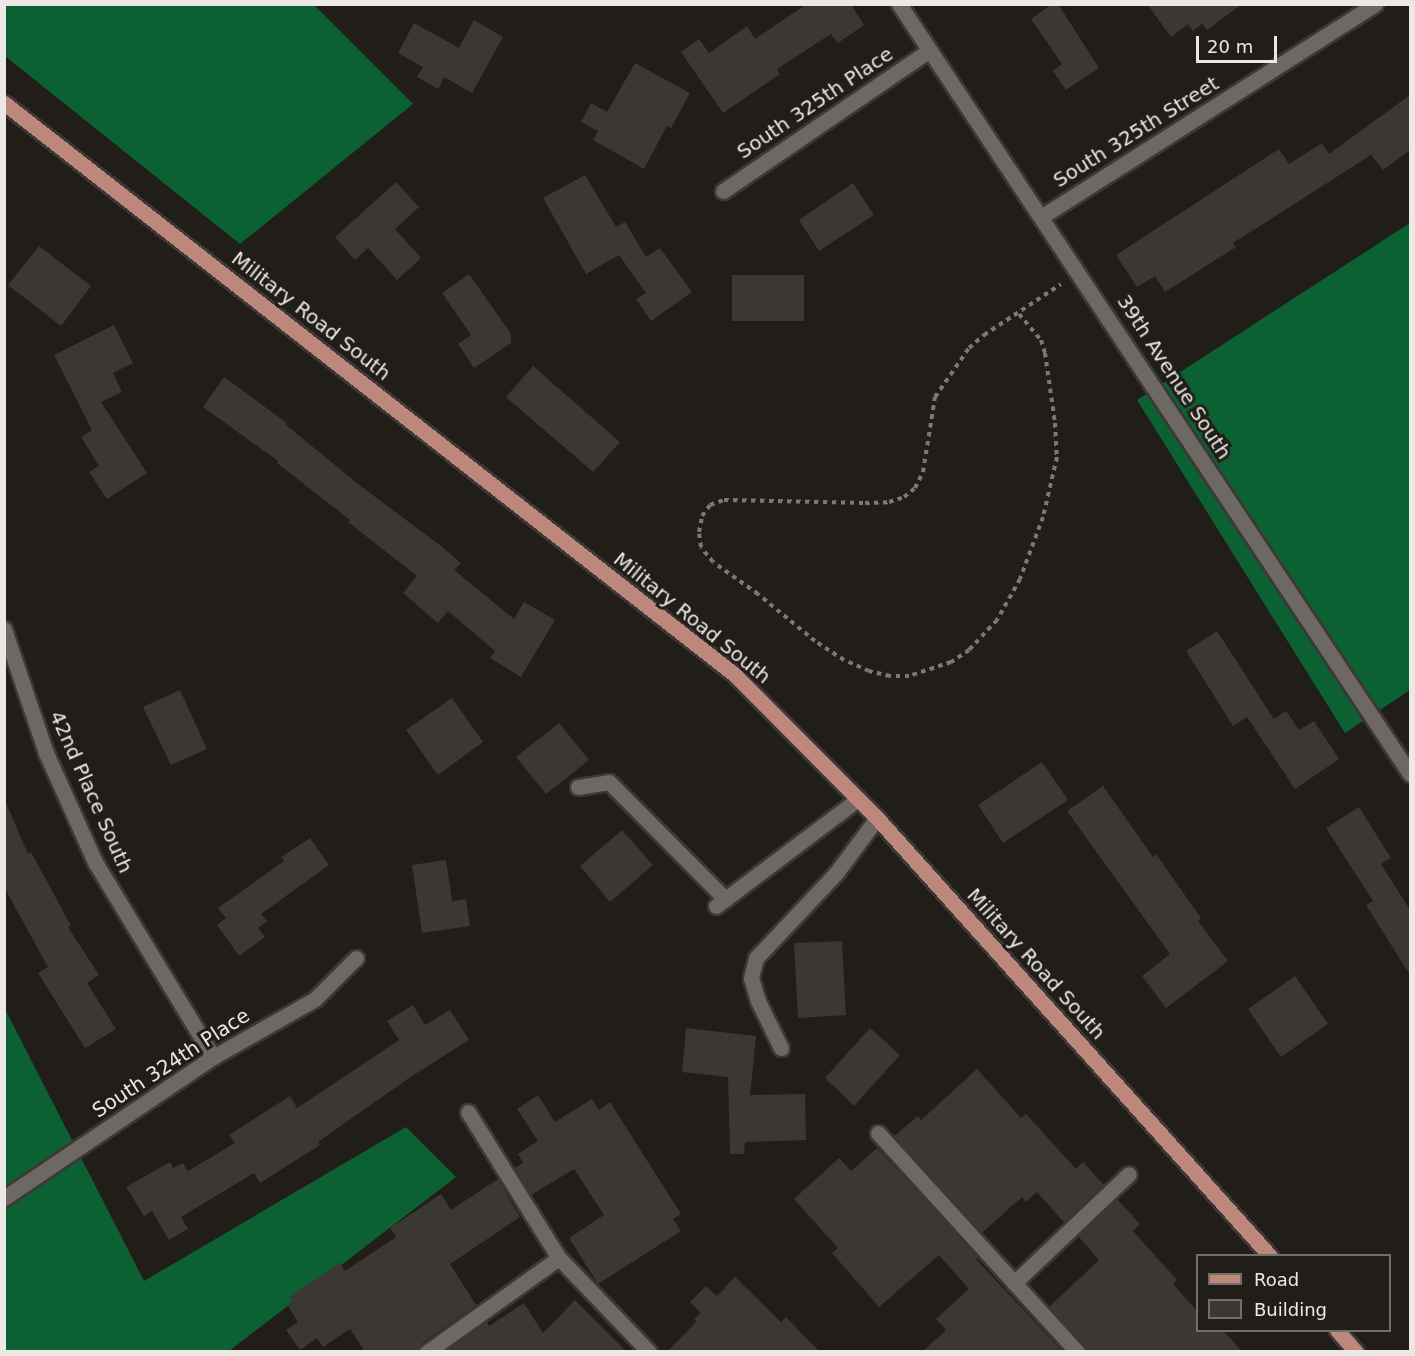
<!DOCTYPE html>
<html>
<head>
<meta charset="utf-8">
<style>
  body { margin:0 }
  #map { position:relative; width:1415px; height:1356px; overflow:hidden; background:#211d19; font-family:"DejaVu Sans",sans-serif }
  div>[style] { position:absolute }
  .forest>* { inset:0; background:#0c6133 }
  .building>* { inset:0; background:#3b3733 }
  .path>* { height:4px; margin-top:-2px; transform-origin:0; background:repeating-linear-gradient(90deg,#7c7975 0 4.5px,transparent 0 9px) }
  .roads { filter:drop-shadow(2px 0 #3c3836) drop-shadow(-2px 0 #3c3836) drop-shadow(0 2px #3c3836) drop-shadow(0 -2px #3c3836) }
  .minor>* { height:15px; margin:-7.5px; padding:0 7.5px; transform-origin:7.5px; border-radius:7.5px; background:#6d6863 }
  .major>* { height:15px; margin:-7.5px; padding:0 7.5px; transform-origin:7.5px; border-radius:7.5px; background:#bd887b }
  span { translate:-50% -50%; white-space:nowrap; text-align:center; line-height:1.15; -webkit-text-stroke:6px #211d19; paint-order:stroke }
  .street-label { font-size:20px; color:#ebe8e5 }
  .frame { position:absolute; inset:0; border:6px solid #ebe8e5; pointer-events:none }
  .legend { position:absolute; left:1196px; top:1254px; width:195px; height:78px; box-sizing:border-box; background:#211d19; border:2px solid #726e6b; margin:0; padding:8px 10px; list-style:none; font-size:18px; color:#ebe8e5 }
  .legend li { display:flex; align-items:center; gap:12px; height:30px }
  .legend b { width:30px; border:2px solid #726e6b }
  .scale { position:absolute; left:1196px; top:36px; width:81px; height:27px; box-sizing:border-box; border:3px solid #ebe8e5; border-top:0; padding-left:8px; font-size:18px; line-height:21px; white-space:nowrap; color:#ebe8e5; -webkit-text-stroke:4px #211d19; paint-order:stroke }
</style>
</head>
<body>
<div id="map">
  <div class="forest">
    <div style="clip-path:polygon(4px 5px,314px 5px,413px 104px,240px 244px,5px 56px)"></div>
    <div style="clip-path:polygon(1410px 223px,1410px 690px,1345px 733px,1137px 400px)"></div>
    <div style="clip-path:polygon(4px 1007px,144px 1281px,406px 1127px,456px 1177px,229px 1351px,5px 1351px)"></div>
  </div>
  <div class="building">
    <div style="clip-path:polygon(807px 4px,851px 4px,864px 25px,838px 43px,831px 34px,777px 69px,780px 74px,723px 113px,681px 52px,699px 39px,709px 53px,747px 26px,755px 39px)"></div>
    <div style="clip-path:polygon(1052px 4px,1058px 4px,1099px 68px,1066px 90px,1053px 71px,1062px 64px,1031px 19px)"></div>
    <div style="clip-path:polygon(1147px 4px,1242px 4px,1207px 30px,1202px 24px,1193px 31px,1188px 24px,1171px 37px)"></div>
    <div style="clip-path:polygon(474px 20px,503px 37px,472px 93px,444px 77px,438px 89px,417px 77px,423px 67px,398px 53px,414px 23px,459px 48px)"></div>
    <div style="clip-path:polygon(635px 63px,690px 93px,671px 128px,667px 126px,644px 169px,593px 140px,598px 131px,581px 122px,591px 103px,607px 112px)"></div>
    <div style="clip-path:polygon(1410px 95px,1410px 150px,1383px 170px,1371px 155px,1233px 243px,1236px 247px,1165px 292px,1155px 276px,1137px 287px,1116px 255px,1279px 149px,1289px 164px,1322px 143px,1329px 154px)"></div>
    <div style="clip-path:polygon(585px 175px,616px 227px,625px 222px,646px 257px,660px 248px,692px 292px,651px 321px,636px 299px,646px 293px,619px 255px,586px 274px,543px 198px)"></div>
    <div style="clip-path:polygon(396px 182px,419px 207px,395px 229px,421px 258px,397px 280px,368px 248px,355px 260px,335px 237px)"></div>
    <div style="clip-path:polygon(853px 183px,874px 215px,819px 251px,799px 220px)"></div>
    <div style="clip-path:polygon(39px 246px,91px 286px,61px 326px,8px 285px)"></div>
    <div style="clip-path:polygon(469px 274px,511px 334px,511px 343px,474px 368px,458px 344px,471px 335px,442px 293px)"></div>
    <div style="clip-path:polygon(732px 275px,804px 275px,804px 321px,732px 321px)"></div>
    <div style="clip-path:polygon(114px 325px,133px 363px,113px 373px,122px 392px,101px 402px,147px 473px,107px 499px,89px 472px,99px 466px,81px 437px,92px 430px,54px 355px)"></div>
    <div style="clip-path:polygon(533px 366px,620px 442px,593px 472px,506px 397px)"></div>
    <div style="clip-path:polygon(224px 377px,287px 423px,286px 425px,362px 487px,441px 546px,461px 563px,454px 570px,514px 619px,524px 602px,555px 620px,521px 677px,490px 658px,495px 651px,448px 611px,438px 623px,403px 593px,417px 576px,348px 522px,350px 520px,277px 463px,278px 461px,203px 407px)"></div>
    <div style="clip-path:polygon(1217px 631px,1274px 719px,1286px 711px,1299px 730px,1314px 721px,1339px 759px,1295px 789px,1247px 717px,1233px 726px,1186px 651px)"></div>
    <div style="clip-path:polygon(180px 690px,207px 749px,171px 765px,143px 707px)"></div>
    <div style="clip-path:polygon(452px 698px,483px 742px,438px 775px,406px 730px)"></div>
    <div style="clip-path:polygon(559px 723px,589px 760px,546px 794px,516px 757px)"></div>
    <div style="clip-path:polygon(1042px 762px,1068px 800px,1003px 843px,978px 805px)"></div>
    <div style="clip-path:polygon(1103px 786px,1153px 857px,1156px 854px,1201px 918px,1198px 921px,1228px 961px,1166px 1008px,1142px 976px,1170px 954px,1067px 811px)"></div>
    <div style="clip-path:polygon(4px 798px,28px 854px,31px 852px,71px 926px,68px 927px,99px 975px,87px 983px,116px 1029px,85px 1048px,38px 973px,48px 967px,4px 887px)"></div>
    <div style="clip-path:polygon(1359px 807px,1391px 858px,1381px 864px,1410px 910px,1410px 975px,1366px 905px,1373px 901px,1326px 828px)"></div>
    <div style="clip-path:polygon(622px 830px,653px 865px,610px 902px,580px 866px)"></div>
    <div style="clip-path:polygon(310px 838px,329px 865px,261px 914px,267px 921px,258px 928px,265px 937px,239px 956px,217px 925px,226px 918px,218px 908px,284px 861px,281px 857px)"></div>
    <div style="clip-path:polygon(446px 860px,452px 901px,466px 899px,470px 926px,422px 933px,412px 865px)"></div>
    <div style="clip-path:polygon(842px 941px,846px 1015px,798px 1018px,794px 943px)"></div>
    <div style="clip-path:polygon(1295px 976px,1328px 1024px,1281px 1057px,1248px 1009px)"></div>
    <div style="clip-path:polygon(413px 1005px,425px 1025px,450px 1010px,469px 1040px,409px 1078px,318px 1142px,320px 1145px,260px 1183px,254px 1173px,181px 1217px,188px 1229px,169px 1240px,152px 1211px,144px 1216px,126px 1187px,170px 1162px,173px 1168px,183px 1163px,188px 1171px,235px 1143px,229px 1135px,290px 1096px,297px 1108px,399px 1040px,387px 1021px)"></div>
    <div style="clip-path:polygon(686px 1028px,756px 1036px,750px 1095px,805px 1094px,806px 1140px,745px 1142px,744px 1154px,730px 1154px,728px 1077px,682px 1072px)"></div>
    <div style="clip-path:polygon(870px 1028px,900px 1055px,854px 1106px,825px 1078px)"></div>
    <div style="clip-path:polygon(977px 1069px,1021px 1118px,1026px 1114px,1076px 1169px,1083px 1162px,1104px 1185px,1064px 1222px,1037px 1192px,1026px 1202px,1022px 1197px,982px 1233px,894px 1136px,918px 1116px,921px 1120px)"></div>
    <div style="clip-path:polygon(538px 1095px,555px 1122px,592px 1099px,599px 1110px,610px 1102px,681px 1214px,673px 1219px,681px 1231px,598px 1284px,569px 1238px,604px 1215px,574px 1169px,531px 1195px,515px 1168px,523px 1163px,518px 1154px,538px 1141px,517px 1109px)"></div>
    <div style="clip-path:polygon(877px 1148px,968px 1246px,978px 1257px,976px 1259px,1063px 1352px,922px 1352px,946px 1330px,936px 1319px,969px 1289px,939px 1255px,879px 1307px,832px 1253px,838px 1248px,794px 1199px,839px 1158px,851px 1171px)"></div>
    <div style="clip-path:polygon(498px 1179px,520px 1217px,450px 1264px,476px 1305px,421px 1344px,417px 1352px,365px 1352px,350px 1329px,323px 1347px,317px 1338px,300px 1350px,286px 1330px,298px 1322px,288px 1306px,293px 1303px,289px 1297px,340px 1263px,345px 1271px,396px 1237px,390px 1228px,441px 1194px,451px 1210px)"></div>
    <div style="clip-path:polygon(1117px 1199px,1140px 1224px,1133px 1231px,1177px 1280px,1173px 1284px,1197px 1311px,1197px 1330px,1223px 1330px,1242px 1352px,1087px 1352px,1084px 1345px,1049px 1307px,1099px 1260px,1078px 1236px)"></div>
    <div style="clip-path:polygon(735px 1277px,781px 1322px,786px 1317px,820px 1352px,667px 1352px,697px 1321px,694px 1319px,701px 1313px,690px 1302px,706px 1286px,717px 1296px)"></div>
    <div style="clip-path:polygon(575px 1300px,627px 1352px,445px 1352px,487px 1322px,489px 1326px,524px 1303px,543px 1333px)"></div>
  </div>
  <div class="path">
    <div style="left:1019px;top:314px;width:34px;rotate:50deg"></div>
    <div style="left:1041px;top:340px;width:14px;rotate:73deg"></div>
    <div style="left:1045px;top:353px;width:71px;rotate:81.9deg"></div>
    <div style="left:1055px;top:423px;width:34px;rotate:87deg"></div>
    <div style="left:1057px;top:457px;width:62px;rotate:103.1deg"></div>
    <div style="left:1043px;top:517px;width:66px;rotate:110.4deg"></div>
    <div style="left:1020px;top:579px;width:47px;rotate:119.3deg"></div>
    <div style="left:997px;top:620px;width:41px;rotate:133deg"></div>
    <div style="left:969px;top:650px;width:22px;rotate:146deg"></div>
    <div style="left:951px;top:662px;width:44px;rotate:161.6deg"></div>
    <div style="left:909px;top:676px;width:19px;rotate:180deg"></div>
    <div style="left:890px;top:676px;width:22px;rotate:-167deg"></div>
    <div style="left:869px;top:671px;width:27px;rotate:-156deg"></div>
    <div style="left:844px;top:660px;width:35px;rotate:-147deg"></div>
    <div style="left:815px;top:641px;width:74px;rotate:-140.5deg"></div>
    <div style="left:758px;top:594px;width:55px;rotate:-144.6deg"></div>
    <div style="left:713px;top:562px;width:19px;rotate:-129deg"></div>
    <div style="left:701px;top:547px;width:15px;rotate:-98deg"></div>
    <div style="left:699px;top:532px;width:16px;rotate:-79deg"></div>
    <div style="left:702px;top:516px;width:14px;rotate:-54deg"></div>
    <div style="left:710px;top:505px;width:15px;rotate:-20deg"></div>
    <div style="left:724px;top:500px;width:141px;rotate:1.2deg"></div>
    <div style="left:865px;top:503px;width:24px;rotate:-2deg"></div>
    <div style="left:889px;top:502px;width:16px;rotate:-18deg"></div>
    <div style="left:904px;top:497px;width:14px;rotate:-39deg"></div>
    <div style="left:915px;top:488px;width:18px;rotate:-63deg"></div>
    <div style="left:923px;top:472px;width:76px;rotate:-80.9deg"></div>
    <div style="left:935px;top:397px;width:60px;rotate:-55.2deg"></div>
    <div style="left:969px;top:348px;width:20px;rotate:-41deg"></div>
    <div style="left:984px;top:335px;width:92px;rotate:-33.5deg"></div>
  </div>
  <div class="roads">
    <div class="minor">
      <div style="left:899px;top:4px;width:924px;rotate:56.43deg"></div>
      <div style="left:723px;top:191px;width:250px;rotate:-34.3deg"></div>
      <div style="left:1041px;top:217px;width:396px;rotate:-32.5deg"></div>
      <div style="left:4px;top:629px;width:131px;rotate:71.3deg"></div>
      <div style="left:46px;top:753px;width:120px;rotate:65.8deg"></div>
      <div style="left:95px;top:862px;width:228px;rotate:58.8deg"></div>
      <div style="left:578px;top:787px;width:31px;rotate:-9deg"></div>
      <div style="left:609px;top:782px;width:165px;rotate:45.2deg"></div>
      <div style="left:716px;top:906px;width:178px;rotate:-37deg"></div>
      <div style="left:781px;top:1048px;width:52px;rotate:-116.1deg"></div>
      <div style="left:758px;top:1001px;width:24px;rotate:-107deg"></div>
      <div style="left:751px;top:978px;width:21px;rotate:-76deg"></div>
      <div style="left:756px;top:958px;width:117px;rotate:-46.7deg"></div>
      <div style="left:836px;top:873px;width:69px;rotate:-53.3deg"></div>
      <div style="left:468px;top:1112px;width:172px;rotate:58.1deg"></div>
      <div style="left:559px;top:1258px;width:130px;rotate:46.2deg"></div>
      <div style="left:878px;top:1133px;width:296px;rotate:47.7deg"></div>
      <div style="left:4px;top:1198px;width:252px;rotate:-34deg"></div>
      <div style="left:213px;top:1057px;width:117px;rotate:-29.6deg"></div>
      <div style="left:315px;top:999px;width:58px;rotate:-45deg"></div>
      <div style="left:1014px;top:1283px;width:158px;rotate:-43.5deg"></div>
      <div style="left:427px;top:1352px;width:162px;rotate:-35.5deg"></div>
    </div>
    <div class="major">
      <div style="left:4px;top:103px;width:928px;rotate:38.04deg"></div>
      <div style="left:735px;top:675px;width:202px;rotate:45.2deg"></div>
      <div style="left:877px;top:818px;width:588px;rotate:48.1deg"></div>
      <div style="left:1337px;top:1330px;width:29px;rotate:49deg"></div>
    </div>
  </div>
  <div class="street-label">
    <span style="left:815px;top:103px;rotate:-34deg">South 325th Place</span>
    <span style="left:1136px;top:132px;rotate:-32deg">South 325th Street</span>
    <span style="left:311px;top:316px;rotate:38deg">Military Road South</span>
    <span style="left:1174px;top:377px;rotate:57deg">39th Avenue South</span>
    <span style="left:692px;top:618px;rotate:39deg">Military Road South</span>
    <span style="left:91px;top:792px;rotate:66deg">42nd Place South</span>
    <span style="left:1036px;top:964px;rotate:48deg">Military Road South</span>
    <span style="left:171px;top:1063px;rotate:-33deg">South 324th Place</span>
  </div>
  <div class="frame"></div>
  <ul class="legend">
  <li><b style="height:8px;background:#bd887b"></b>Road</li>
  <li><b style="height:16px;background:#3b3733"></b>Building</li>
  </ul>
  <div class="scale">20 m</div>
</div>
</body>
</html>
